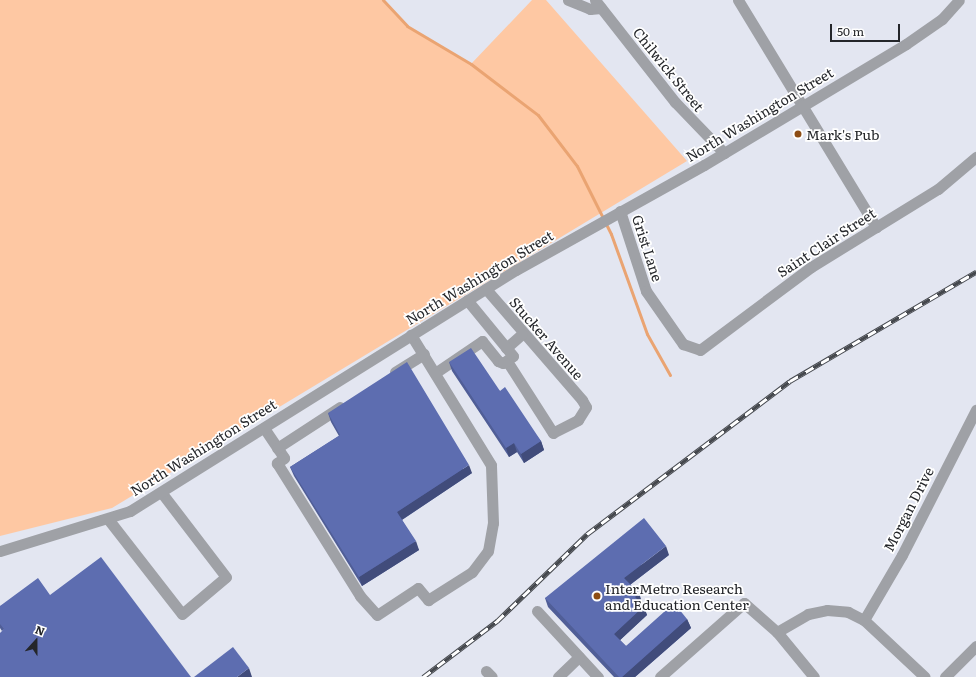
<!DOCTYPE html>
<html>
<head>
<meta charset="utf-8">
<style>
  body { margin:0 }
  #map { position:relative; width:976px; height:677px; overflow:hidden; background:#e3e6f1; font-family:Literata,serif }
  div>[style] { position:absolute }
  .green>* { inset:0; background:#fec8a3 }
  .stream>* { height:3px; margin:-1.5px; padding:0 1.5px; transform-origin:1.5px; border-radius:1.5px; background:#eaa472 }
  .minor>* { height:11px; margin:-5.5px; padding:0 5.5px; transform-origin:5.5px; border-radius:5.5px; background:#9fa1a6 }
  .rail>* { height:4.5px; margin-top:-2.25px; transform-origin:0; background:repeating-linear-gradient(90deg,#fff 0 9px,#45484d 0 18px); box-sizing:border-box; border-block:1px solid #45484d }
  .wall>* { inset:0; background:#505e97 }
  .shaded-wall>* { inset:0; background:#414c7b }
  .building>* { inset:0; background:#5d6db0 }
  .dots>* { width:11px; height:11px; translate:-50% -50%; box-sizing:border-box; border:2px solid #fff; border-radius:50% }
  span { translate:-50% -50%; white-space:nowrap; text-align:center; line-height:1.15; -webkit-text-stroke:3.5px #fff; paint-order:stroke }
  .street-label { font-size:14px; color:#24262a }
  .poi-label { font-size:14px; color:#24262a }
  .left { translate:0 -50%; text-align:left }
  .north { position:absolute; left:16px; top:621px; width:40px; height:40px; -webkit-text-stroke:3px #fff; paint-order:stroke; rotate:21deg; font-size:11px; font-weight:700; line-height:16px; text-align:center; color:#24262a }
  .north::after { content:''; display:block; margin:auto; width:14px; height:18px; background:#24262a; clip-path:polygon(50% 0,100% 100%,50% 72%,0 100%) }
  .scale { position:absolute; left:830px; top:24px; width:70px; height:18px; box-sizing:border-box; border:2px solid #24262a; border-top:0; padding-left:5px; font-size:12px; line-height:14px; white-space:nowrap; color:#24262a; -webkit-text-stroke:3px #fff; paint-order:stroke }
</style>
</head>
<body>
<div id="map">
  <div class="green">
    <div style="clip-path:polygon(0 0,384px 0,407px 26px,471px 64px,532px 0,546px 0,687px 161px,112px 508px,0 536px)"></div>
  </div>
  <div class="stream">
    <div style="left:383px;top:0;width:35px;rotate:47deg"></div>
    <div style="left:407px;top:26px;width:74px;rotate:30.7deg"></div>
    <div style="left:471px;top:64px;width:84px;rotate:37.3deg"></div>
    <div style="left:538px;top:115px;width:64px;rotate:52.6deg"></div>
    <div style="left:577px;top:166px;width:76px;rotate:63.4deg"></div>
    <div style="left:611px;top:234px;width:106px;rotate:70.2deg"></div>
    <div style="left:647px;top:334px;width:47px;rotate:60.7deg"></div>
  </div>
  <div class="minor">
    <div style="left:568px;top:0;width:24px;rotate:22deg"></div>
    <div style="left:590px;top:9px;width:11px;rotate:-5deg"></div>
    <div style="left:595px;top:0;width:130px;rotate:51.9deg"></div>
    <div style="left:675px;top:102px;width:71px;rotate:46.1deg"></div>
    <div style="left:738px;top:0;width:266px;rotate:58.7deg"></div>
    <div style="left:620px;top:211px;width:84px;rotate:72deg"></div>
    <div style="left:646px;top:291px;width:65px;rotate:55.1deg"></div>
    <div style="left:683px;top:344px;width:18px;rotate:19deg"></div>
    <div style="left:700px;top:350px;width:139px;rotate:-36.8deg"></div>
    <div style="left:811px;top:267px;width:149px;rotate:-31.6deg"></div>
    <div style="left:938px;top:189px;width:50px;rotate:-40.1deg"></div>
    <div style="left:486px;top:289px;width:147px;rotate:49.1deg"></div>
    <div style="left:582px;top:400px;width:8px;rotate:60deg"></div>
    <div style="left:586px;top:407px;width:15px;rotate:122deg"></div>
    <div style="left:578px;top:420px;width:28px;rotate:153deg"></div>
    <div style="left:553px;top:433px;width:85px;rotate:-122.6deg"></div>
    <div style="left:506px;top:348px;width:21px;rotate:-41deg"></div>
    <div style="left:395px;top:372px;width:34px;rotate:-32deg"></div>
    <div style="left:435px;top:373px;width:57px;rotate:-34.2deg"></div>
    <div style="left:482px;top:341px;width:26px;rotate:51deg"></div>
    <div style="left:498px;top:361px;width:5px;rotate:22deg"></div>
    <div style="left:503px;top:363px;width:12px;rotate:-35deg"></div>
    <div style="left:513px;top:356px;width:72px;rotate:-129.4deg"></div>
    <div style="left:264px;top:428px;width:36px;rotate:56deg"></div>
    <div style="left:284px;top:458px;width:9px;rotate:144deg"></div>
    <div style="left:277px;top:463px;width:157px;rotate:58deg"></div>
    <div style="left:360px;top:596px;width:25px;rotate:48deg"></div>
    <div style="left:377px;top:615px;width:49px;rotate:-33.4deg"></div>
    <div style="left:418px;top:588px;width:16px;rotate:50deg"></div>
    <div style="left:428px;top:600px;width:52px;rotate:-32.5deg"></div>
    <div style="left:472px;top:572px;width:26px;rotate:-53deg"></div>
    <div style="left:488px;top:551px;width:28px;rotate:-80deg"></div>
    <div style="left:493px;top:523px;width:58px;rotate:-92deg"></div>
    <div style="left:491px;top:465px;width:153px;rotate:-121.6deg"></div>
    <div style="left:277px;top:448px;width:75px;rotate:-33.1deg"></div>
    <div style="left:108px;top:519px;width:120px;rotate:52.1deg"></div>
    <div style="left:182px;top:614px;width:57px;rotate:-40.1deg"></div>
    <div style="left:226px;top:577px;width:107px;rotate:-127.4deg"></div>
    <div style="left:0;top:551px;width:136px;rotate:-17.1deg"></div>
    <div style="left:130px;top:511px;width:455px;rotate:-32deg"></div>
    <div style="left:516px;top:270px;width:215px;rotate:-29.2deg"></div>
    <div style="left:704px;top:165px;width:235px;rotate:-30.9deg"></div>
    <div style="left:906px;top:44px;width:44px;rotate:-34.8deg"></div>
    <div style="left:942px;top:19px;width:25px;rotate:-48deg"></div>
    <div style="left:537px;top:611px;width:90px;rotate:47.3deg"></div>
    <div style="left:864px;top:620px;width:75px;rotate:-59.7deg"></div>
    <div style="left:902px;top:555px;width:163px;rotate:-63deg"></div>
    <div style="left:777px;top:632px;width:36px;rotate:-30deg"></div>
    <div style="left:808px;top:614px;width:19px;rotate:-12deg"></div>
    <div style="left:827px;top:610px;width:21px;rotate:5deg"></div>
    <div style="left:848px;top:612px;width:18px;rotate:27deg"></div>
    <div style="left:864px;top:620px;width:83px;rotate:43.1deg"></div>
    <div style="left:486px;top:671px;width:8px;rotate:45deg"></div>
    <div style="left:558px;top:677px;width:29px;rotate:-44deg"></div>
    <div style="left:660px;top:677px;width:112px;rotate:-41.4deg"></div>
    <div style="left:744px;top:603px;width:44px;rotate:41.3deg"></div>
    <div style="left:777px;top:632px;width:58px;rotate:50.6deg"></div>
    <div style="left:945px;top:677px;width:44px;rotate:-45deg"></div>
  </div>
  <div class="rail">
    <div style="left:423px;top:677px;width:93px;rotate:-37.1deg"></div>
    <div style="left:497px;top:621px;width:125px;rotate:-44deg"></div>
    <div style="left:587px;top:534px;width:254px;rotate:-37deg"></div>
    <div style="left:790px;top:381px;width:216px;rotate:-30.4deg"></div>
  </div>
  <div class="wall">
    <div style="clip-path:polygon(449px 362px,500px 391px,541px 441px,544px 450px,524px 463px,517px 452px,509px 457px,452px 371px)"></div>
    <div style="clip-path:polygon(328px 413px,472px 473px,402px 520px,419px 550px,362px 586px,294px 476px,290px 467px,339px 436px,331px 422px)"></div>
    <div style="clip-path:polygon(669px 555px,630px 585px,642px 602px,641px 603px,647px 615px,620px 640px,626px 646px,687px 619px,691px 628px,635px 677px,614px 677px,548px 607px,545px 598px)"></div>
    <div style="clip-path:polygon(50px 595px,2px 631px,0 628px,0 606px)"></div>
  </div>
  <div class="shaded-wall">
    <div style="clip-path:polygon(541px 441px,544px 450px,524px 463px,521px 454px)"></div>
    <div style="clip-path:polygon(514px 443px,517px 452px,509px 457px,506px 448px)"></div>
    <div style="clip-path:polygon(469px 465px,472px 473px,400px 521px,397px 512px)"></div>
    <div style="clip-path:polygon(416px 541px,419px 550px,362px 586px,359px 577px)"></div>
    <div style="clip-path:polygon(666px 546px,669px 555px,627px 587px,624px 578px)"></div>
    <div style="clip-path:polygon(639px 593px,642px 602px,638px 606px,635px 597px)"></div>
    <div style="clip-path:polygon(644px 606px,647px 615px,617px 643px,614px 634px)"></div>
    <div style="clip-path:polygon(687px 619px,691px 628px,635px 677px,622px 677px)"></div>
    <div style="clip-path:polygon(249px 668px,252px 677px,237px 677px)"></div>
  </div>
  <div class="building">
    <div style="clip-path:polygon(471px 348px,500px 391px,505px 387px,541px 441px,521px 454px,514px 443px,506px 448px,449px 362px)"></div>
    <div style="clip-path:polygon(407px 362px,469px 465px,397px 512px,416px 541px,359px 577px,290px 467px,340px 435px,328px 413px)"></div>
    <div style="clip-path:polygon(644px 518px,666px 546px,624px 578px,639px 593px,635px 597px,644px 606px,614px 634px,626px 646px,674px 603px,687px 619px,622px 677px,619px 677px,545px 598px)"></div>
    <div style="clip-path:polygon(101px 557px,191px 677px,0 677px,0 633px,4px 629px,0 624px,0 606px,38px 578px,50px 595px)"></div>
    <div style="clip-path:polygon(233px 647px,249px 668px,237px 677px,194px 677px)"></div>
  </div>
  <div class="dots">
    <div style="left:798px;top:134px;background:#8d4d15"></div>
    <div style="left:597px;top:596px;background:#8d4d15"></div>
  </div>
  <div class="street-label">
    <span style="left:669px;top:69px;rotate:51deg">Chilwick Street</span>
    <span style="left:759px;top:114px;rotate:-31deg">North Washington Street</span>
    <span style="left:826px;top:242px;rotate:-33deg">Saint Clair Street</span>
    <span style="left:648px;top:248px;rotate:72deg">Grist Lane</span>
    <span style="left:479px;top:277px;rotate:-31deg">North Washington Street</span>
    <span style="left:547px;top:338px;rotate:49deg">Stucker Avenue</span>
    <span style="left:203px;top:447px;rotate:-32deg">North Washington Street</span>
    <span style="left:908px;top:509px;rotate:-63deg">Morgan Drive</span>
  </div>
  <div class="poi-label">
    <span class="left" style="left:806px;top:134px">Mark's Pub</span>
    <span class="left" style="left:605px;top:596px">InterMetro Research<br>and Education Center</span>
  </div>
  <div class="north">N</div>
  <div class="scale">50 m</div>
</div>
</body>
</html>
